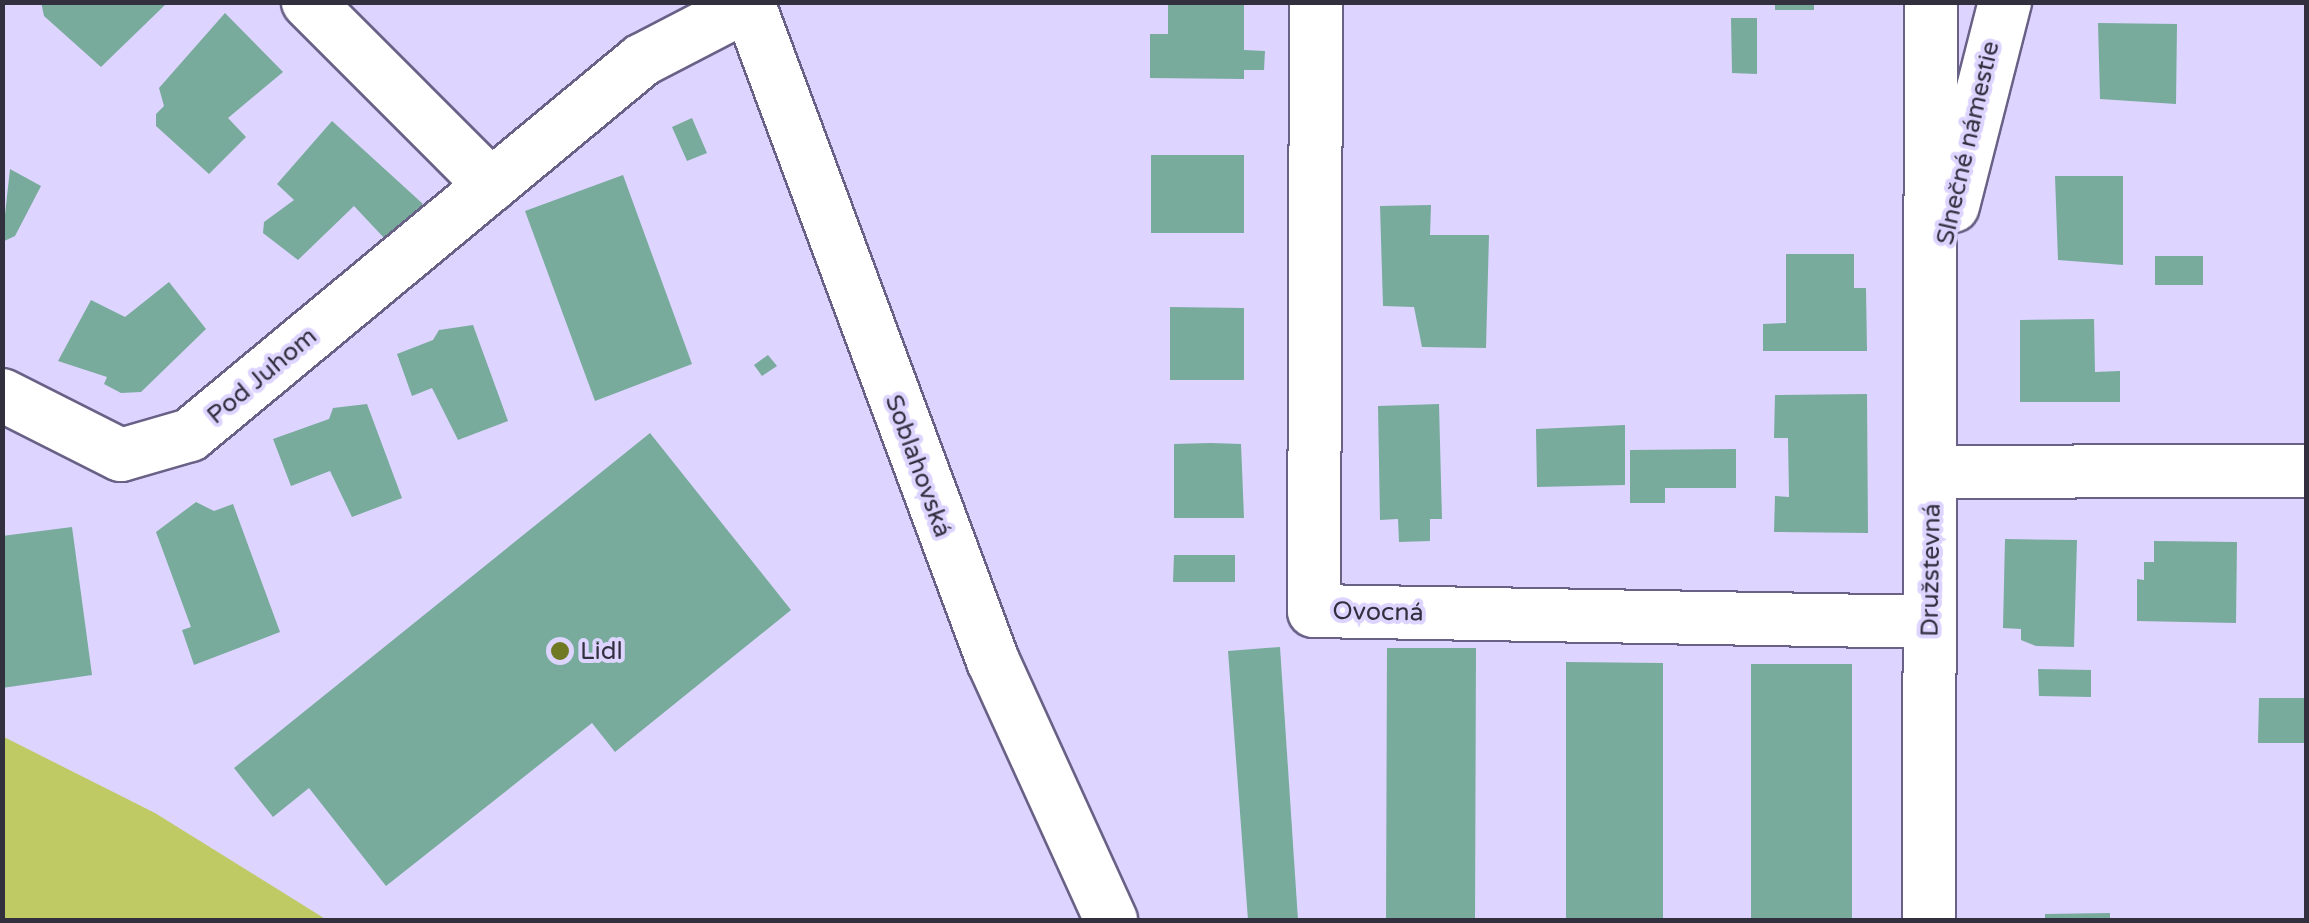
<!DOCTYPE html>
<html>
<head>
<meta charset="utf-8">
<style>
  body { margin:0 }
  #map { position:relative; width:2309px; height:923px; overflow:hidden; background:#ddd4ff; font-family:"Varela Round",sans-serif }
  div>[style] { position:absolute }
  .green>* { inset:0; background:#c0ca65 }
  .building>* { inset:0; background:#78ab9c }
  .roads { filter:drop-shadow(2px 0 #696186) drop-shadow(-2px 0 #696186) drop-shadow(0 2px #696186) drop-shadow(0 -2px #696186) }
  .minor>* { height:52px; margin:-26px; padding:0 26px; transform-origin:26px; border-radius:26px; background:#fff }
  .dots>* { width:28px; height:28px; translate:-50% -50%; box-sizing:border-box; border:5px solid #ddd4ff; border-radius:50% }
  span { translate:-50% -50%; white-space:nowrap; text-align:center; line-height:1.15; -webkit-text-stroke:8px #ddd4ff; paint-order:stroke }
  .street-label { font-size:25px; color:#322f3f }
  .poi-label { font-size:25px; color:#322f3f }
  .left { translate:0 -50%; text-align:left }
  .frame { position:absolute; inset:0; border:5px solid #322f3f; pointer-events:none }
</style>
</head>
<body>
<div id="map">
  <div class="green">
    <div style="clip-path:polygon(2px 736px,155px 813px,327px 920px,3px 920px)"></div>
  </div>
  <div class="building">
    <div style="clip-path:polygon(41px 2px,168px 2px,101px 67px,44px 16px)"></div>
    <div style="clip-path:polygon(1168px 2px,1244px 2px,1244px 50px,1265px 51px,1264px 70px,1244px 70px,1244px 79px,1150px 78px,1150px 34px,1168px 34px)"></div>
    <div style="clip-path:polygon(1775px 2px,1814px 2px,1814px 10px,1775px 10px)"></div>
    <div style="clip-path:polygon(225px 13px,283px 72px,228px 118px,246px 137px,209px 174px,156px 126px,156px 114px,164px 106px,159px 88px)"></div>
    <div style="clip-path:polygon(1731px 18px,1757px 18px,1757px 74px,1732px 73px)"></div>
    <div style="clip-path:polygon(2098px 23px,2177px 24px,2176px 104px,2100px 99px)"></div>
    <div style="clip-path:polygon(692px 118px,707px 153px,687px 161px,672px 127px)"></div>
    <div style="clip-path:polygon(332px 121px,423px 204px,386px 240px,354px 206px,298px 260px,263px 233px,264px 222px,294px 200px,277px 184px)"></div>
    <div style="clip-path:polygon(1151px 155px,1244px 155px,1244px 233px,1151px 233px)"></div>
    <div style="clip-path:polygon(10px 169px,41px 186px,15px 236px,2px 242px)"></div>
    <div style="clip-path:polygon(623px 175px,692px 364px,595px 401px,525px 211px)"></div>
    <div style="clip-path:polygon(2055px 176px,2123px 176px,2123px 265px,2058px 260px)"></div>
    <div style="clip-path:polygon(1431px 205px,1430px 235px,1489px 235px,1486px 348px,1422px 347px,1414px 307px,1383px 306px,1380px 206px)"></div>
    <div style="clip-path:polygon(1786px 254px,1854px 254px,1854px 288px,1866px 288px,1867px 351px,1763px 351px,1763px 324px,1786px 323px)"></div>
    <div style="clip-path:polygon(2155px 256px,2203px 256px,2203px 285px,2155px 285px)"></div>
    <div style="clip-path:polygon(169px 282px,206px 329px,141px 392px,121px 393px,104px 384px,107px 377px,58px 361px,91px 300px,125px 317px)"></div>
    <div style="clip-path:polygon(1170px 307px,1244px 308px,1244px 380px,1170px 380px)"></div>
    <div style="clip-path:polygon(2094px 319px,2095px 372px,2120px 371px,2120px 402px,2020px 402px,2020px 320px)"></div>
    <div style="clip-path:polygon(473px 325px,508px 421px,458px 440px,432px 388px,412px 396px,397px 354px,433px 340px,439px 330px)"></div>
    <div style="clip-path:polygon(768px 355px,777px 366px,762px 376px,754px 365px)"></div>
    <div style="clip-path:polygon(1867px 394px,1868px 533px,1774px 532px,1775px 496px,1789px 497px,1788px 438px,1774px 438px,1775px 395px)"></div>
    <div style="clip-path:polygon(367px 404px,402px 498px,352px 517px,330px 471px,291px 486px,273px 439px,329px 419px,333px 408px)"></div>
    <div style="clip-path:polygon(1439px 404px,1442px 519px,1430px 519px,1430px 541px,1399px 542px,1398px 519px,1380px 520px,1378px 406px)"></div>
    <div style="clip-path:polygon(1625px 425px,1625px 485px,1537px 487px,1536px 429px)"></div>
    <div style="clip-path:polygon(650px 433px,791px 610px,615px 752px,592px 723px,386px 886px,309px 788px,273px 817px,234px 768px)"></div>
    <div style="clip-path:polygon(1211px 443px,1241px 444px,1244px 518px,1174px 518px,1174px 444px)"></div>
    <div style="clip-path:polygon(1736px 449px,1736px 488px,1665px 488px,1665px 503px,1630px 503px,1630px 450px)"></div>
    <div style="clip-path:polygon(196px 502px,214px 511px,233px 504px,280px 632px,194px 665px,182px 630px,191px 627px,156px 532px)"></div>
    <div style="clip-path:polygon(72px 527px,92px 675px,2px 688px,2px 536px)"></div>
    <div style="clip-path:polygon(2005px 539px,2077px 540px,2074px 647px,2036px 646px,2021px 640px,2021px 629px,2003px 628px)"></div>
    <div style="clip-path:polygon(2154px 541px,2237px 542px,2236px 623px,2137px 621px,2137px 579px,2144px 580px,2144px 562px,2154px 562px)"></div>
    <div style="clip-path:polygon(1174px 555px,1235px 555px,1235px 582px,1173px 582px)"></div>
    <div style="clip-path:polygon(1280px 647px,1298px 920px,1248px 920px,1228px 651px)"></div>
    <div style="clip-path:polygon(1387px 648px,1476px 648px,1475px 920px,1386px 920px)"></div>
    <div style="clip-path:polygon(1566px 662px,1663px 663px,1663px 920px,1566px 920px)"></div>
    <div style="clip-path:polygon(1751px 664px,1852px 664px,1852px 920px,1751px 920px)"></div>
    <div style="clip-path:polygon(2038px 669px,2091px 670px,2091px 697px,2039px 696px)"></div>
    <div style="clip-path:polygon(2259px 698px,2306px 698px,2306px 743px,2258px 743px)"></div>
    <div style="clip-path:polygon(2110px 913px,2110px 920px,2045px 920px,2045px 914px)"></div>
  </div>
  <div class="roads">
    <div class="minor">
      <div style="left:308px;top:2px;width:259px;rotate:45deg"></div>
      <div style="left:748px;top:2px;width:703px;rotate:69.61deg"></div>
      <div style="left:993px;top:661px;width:285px;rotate:65.5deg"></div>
      <div style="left:1316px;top:2px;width:609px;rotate:90.19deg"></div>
      <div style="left:1314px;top:611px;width:616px;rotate:1.02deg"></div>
      <div style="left:1953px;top:206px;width:211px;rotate:-75.7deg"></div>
      <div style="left:2px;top:395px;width:133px;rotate:26.8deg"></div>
      <div style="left:121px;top:455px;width:72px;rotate:-16.2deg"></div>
      <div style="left:190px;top:435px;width:587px;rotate:-39.68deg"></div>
      <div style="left:642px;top:60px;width:119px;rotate:-27.4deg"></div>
      <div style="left:1934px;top:472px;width:372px;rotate:-0.2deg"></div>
      <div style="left:1929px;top:920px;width:918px;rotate:-89.88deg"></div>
    </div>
  </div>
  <div class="dots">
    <div style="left:560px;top:651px;background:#707821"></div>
  </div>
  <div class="street-label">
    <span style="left:1968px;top:143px;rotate:-77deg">Slnečné námestie</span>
    <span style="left:262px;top:376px;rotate:-40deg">Pod Juhom</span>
    <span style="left:918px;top:466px;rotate:70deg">Soblahovská</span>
    <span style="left:1931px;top:570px;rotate:-89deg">Družstevná</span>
    <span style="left:1378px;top:612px;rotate:1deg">Ovocná</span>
  </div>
  <div class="poi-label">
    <span class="left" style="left:580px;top:651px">Lidl</span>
  </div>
  <div class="frame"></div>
</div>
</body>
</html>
